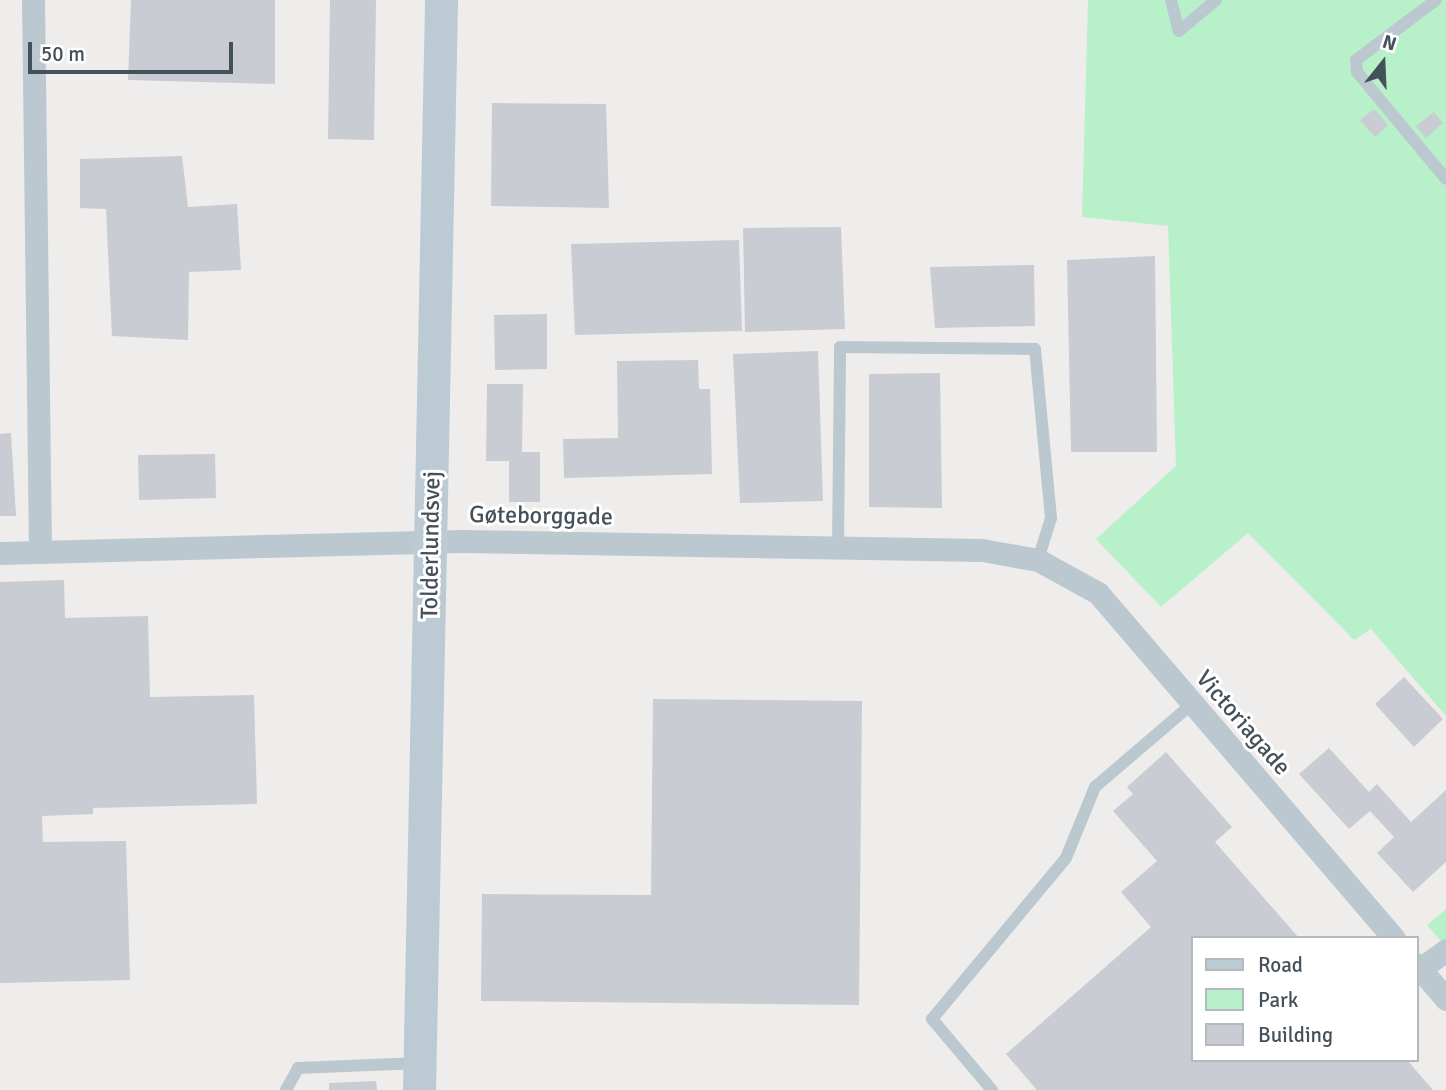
<!DOCTYPE html>
<html>
<head>
<meta charset="utf-8">
<style>
  body { margin:0 }
  #map { position:relative; width:1446px; height:1090px; overflow:hidden; background:#efecec; font-family:Signika,sans-serif }
  div>[style] { position:absolute }
  .green>* { inset:0; background:#b8f0ca }
  .building>* { inset:0; background:#c9ccd2 }
  .lane>* { height:12px; margin:-6px; padding:0 6px; transform-origin:6px; border-radius:6px; background:#bcc8d0 }
  .street>* { height:23px; margin:-11.5px; padding:0 11.5px; transform-origin:11.5px; border-radius:11.5px; background:#bcc8d0 }
  .secondary>* { height:33px; margin:-16.5px; padding:0 16.5px; transform-origin:16.5px; border-radius:16.5px; background:#bccad4 }
  span { translate:-50% -50%; white-space:nowrap; text-align:center; line-height:1.15; -webkit-text-stroke:6px #fff; paint-order:stroke }
  .street-label { font-size:24px; color:#44515a }
  .legend { position:absolute; left:1191px; top:936px; width:228px; height:126px; box-sizing:border-box; background:#fff; border:2px solid #b4b9bd; margin:0; padding:9px 12px; list-style:none; font-size:21px; color:#44515a }
  .legend li { display:flex; align-items:center; gap:14px; height:35px }
  .legend b { width:35px; border:2px solid #b4b9bd }
  .north { position:absolute; left:1348px; top:28px; width:70px; height:70px; -webkit-text-stroke:5px #fff; paint-order:stroke; rotate:18deg; font-size:19px; font-weight:700; line-height:28px; text-align:center; color:#44515a }
  .north::after { content:''; display:block; margin:auto; width:24px; height:32px; background:#44515a; clip-path:polygon(50% 0,100% 100%,50% 72%,0 100%) }
  .scale { position:absolute; left:28px; top:42px; width:205px; height:32px; box-sizing:border-box; border:4px solid #44515a; border-top:0; padding-left:9px; font-size:21px; line-height:24px; white-space:nowrap; color:#44515a; -webkit-text-stroke:5px #fff; paint-order:stroke }
</style>
</head>
<body>
<div id="map">
  <div class="green">
    <div style="clip-path:polygon(1088px 0,1446px 0,1446px 716px,1371px 629px,1354px 640px,1248px 533px,1161px 607px,1096px 539px,1176px 466px,1168px 226px,1082px 217px)"></div>
    <div style="clip-path:polygon(1446px 909px,1446px 947px,1427px 925px)"></div>
  </div>
  <div class="building">
    <div style="clip-path:polygon(131px 0,275px 0,275px 84px,128px 80px)"></div>
    <div style="clip-path:polygon(330px 0,376px 0,374px 140px,328px 139px)"></div>
    <div style="clip-path:polygon(492px 103px,606px 104px,609px 208px,491px 206px)"></div>
    <div style="clip-path:polygon(1374px 109px,1388px 125px,1375px 137px,1360px 120px)"></div>
    <div style="clip-path:polygon(1434px 112px,1443px 123px,1426px 138px,1416px 126px)"></div>
    <div style="clip-path:polygon(182px 156px,188px 207px,237px 204px,241px 270px,189px 272px,188px 340px,112px 336px,106px 209px,80px 208px,80px 159px)"></div>
    <div style="clip-path:polygon(841px 227px,845px 329px,745px 332px,743px 228px)"></div>
    <div style="clip-path:polygon(739px 240px,742px 331px,575px 335px,571px 244px)"></div>
    <div style="clip-path:polygon(1155px 256px,1157px 452px,1071px 452px,1067px 260px)"></div>
    <div style="clip-path:polygon(1034px 265px,1035px 326px,935px 328px,930px 267px)"></div>
    <div style="clip-path:polygon(547px 314px,547px 369px,495px 370px,494px 315px)"></div>
    <div style="clip-path:polygon(818px 351px,823px 501px,740px 503px,733px 354px)"></div>
    <div style="clip-path:polygon(698px 360px,699px 389px,710px 389px,712px 474px,564px 478px,563px 439px,618px 438px,617px 361px)"></div>
    <div style="clip-path:polygon(940px 373px,942px 508px,869px 507px,869px 374px)"></div>
    <div style="clip-path:polygon(487px 384px,523px 384px,522px 452px,540px 452px,540px 502px,509px 502px,509px 461px,486px 461px)"></div>
    <div style="clip-path:polygon(11px 433px,16px 516px,0 516px,0 434px)"></div>
    <div style="clip-path:polygon(215px 454px,216px 498px,139px 500px,138px 455px)"></div>
    <div style="clip-path:polygon(64px 580px,65px 618px,148px 616px,150px 697px,254px 695px,257px 804px,93px 808px,93px 814px,42px 816px,43px 842px,126px 841px,130px 980px,0 983px,0 582px)"></div>
    <div style="clip-path:polygon(1404px 677px,1443px 719px,1414px 747px,1375px 704px)"></div>
    <div style="clip-path:polygon(653px 699px,862px 701px,859px 1005px,481px 1001px,482px 894px,651px 895px)"></div>
    <div style="clip-path:polygon(1329px 748px,1369px 792px,1377px 784px,1411px 822px,1446px 790px,1446px 862px,1413px 892px,1377px 853px,1394px 837px,1370px 811px,1349px 829px,1299px 774px)"></div>
    <div style="clip-path:polygon(1166px 752px,1232px 827px,1215px 842px,1299px 938px,1192px 938px,1192px 1060px,1407px 1060px,1433px 1090px,1037px 1090px,1006px 1054px,1151px 927px,1121px 892px,1157px 861px,1113px 811px,1133px 794px,1127px 787px)"></div>
    <div style="clip-path:polygon(376px 1081px,377px 1090px,329px 1090px,329px 1083px)"></div>
  </div>
  <div class="lane">
    <div style="left:1171px;top:0;width:32px;rotate:76deg"></div>
    <div style="left:1179px;top:31px;width:48px;rotate:-40deg"></div>
    <div style="left:1436px;top:0;width:100px;rotate:143.1deg"></div>
    <div style="left:1356px;top:60px;width:12px;rotate:85deg"></div>
    <div style="left:1357px;top:72px;width:139px;rotate:50.2deg"></div>
    <div style="left:838px;top:547px;width:200px;rotate:-89.4deg"></div>
    <div style="left:840px;top:347px;width:195px;rotate:0.6deg"></div>
    <div style="left:1035px;top:349px;width:170px;rotate:84.6deg"></div>
    <div style="left:1051px;top:518px;width:44px;rotate:107.2deg"></div>
    <div style="left:286px;top:1090px;width:25px;rotate:-61deg"></div>
    <div style="left:298px;top:1068px;width:121px;rotate:-2.4deg"></div>
    <div style="left:992px;top:1090px;width:93px;rotate:-130.2deg"></div>
    <div style="left:932px;top:1019px;width:209px;rotate:-50.2deg"></div>
    <div style="left:1066px;top:858px;width:77px;rotate:-67.8deg"></div>
    <div style="left:1095px;top:787px;width:128px;rotate:-40.6deg"></div>
  </div>
  <div class="street">
    <div style="left:33px;top:0;width:552px;rotate:89.27deg"></div>
    <div style="left:0;top:553px;width:462px;rotate:-1.5deg"></div>
    <div style="left:462px;top:541px;width:520px;rotate:0.99deg"></div>
    <div style="left:982px;top:550px;width:57px;rotate:10.1deg"></div>
    <div style="left:1038px;top:560px;width:68px;rotate:28.8deg"></div>
    <div style="left:1098px;top:593px;width:455px;rotate:49.4deg"></div>
    <div style="left:1416px;top:964px;width:46px;rotate:49.4deg"></div>
    <div style="left:1420px;top:969px;width:32px;rotate:-36deg"></div>
  </div>
  <div class="secondary">
    <div style="left:419px;top:1090px;width:1090px;rotate:-88.84deg"></div>
  </div>
  <div class="street-label">
    <span style="left:541px;top:516px;rotate:1deg">Gøteborggade</span>
    <span style="left:431px;top:545px;rotate:-89deg">Tolderlundsvej</span>
    <span style="left:1243px;top:723px;rotate:49deg">Victoriagade</span>
  </div>
  <ul class="legend">
  <li><b style="height:9px;background:#bccad4"></b>Road</li>
  <li><b style="height:19px;background:#b8f0ca"></b>Park</li>
  <li><b style="height:19px;background:#c9ccd2"></b>Building</li>
  </ul>
  <div class="north">N</div>
  <div class="scale">50 m</div>
</div>
</body>
</html>
